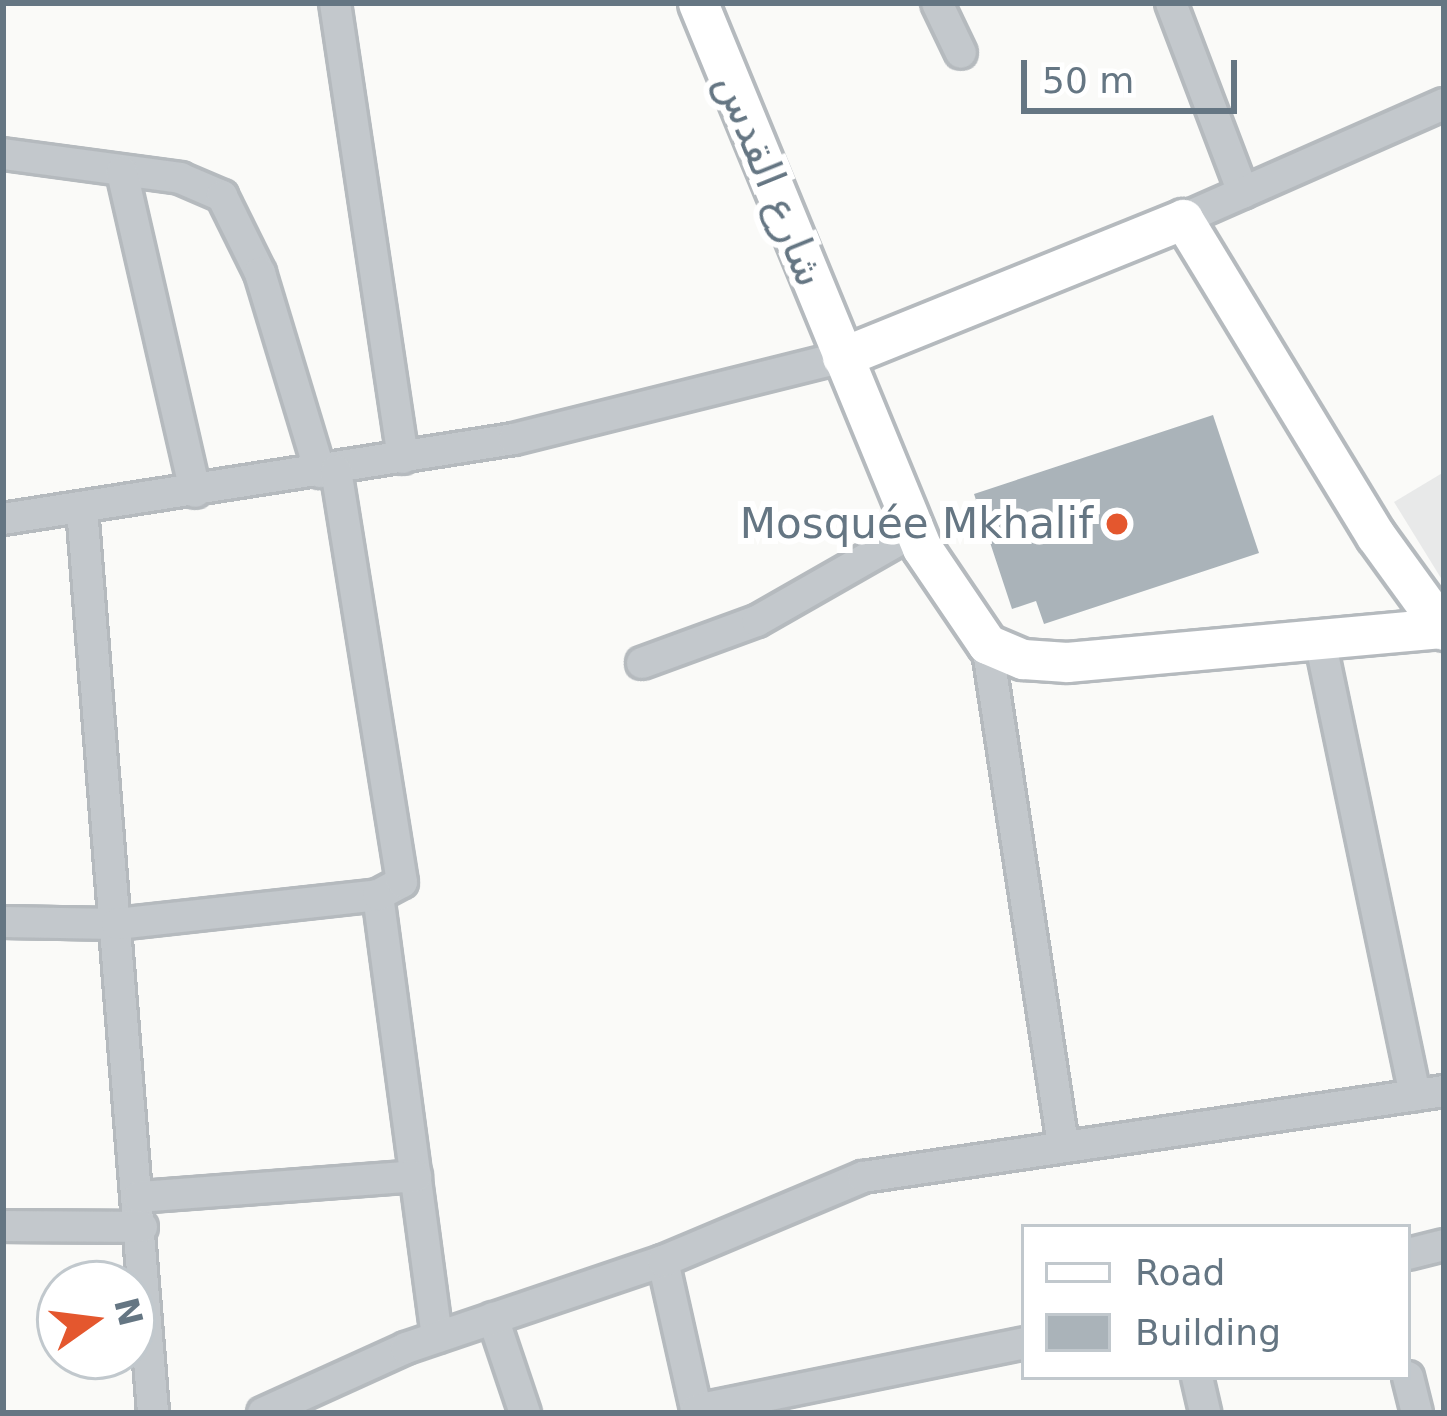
<!DOCTYPE html>
<html>
<head>
<meta charset="utf-8">
<style>
  body { margin:0 }
  #map { position:relative; width:1447px; height:1416px; overflow:hidden; background:#fafaf8; font-family:"DejaVu Sans",Cairo,sans-serif }
  div>[style] { position:absolute }
  .built>* { inset:0; background:#e8e9e9 }
  .building>* { inset:0; background:#aab3b9 }
  .roads { filter:drop-shadow(3px 0 #b5babe) drop-shadow(-3px 0 #b5babe) drop-shadow(0 3px #b5babe) drop-shadow(0 -3px #b5babe) }
  .minor>* { height:30px; margin:-15px; padding:0 15px; transform-origin:15px; border-radius:15px; background:#c3c8cc }
  .major>* { height:39px; margin:-19.5px; padding:0 19.5px; transform-origin:19.5px; border-radius:19.5px; background:#fff }
  .dots>* { width:33px; height:33px; translate:-50% -50%; box-sizing:border-box; border:6px solid #fff; border-radius:50% }
  span { translate:-50% -50%; white-space:nowrap; text-align:center; line-height:1.15; -webkit-text-stroke:12px #fff; paint-order:stroke }
  .street-label { font-size:42px; color:#657683 }
  .poi-label { font-size:42px; color:#657683 }
  .right { translate:-100% -50%; text-align:right }
  .frame { position:absolute; inset:0; border:6px solid #657683; pointer-events:none }
  .legend { position:absolute; left:1021px; top:1224px; width:390px; height:156px; box-sizing:border-box; background:#fff; border:3px solid #c1c8cd; margin:0; padding:15px 21px; list-style:none; font-size:36px; color:#657683 }
  .legend li { display:flex; align-items:center; gap:24px; height:60px }
  .legend b { width:60px; border:3px solid #c1c8cd }
  .north { position:absolute; left:36px; top:1260px; width:120px; height:120px; box-sizing:border-box; background:#fff; border:3px solid #c1c8cd; border-radius:50%; rotate:76deg; font-size:33px; font-weight:700; line-height:48px; text-align:center; color:#657683 }
  .north::after { content:''; display:block; margin:auto; width:42px; height:54px; background:#e4572e; clip-path:polygon(50% 0,100% 100%,50% 72%,0 100%) }
  .scale { position:absolute; left:1021px; top:60px; width:216px; height:54px; box-sizing:border-box; border:6px solid #657683; border-top:0; padding-left:15px; font-size:36px; line-height:42px; white-space:nowrap; color:#657683; -webkit-text-stroke:9px #fff; paint-order:stroke }
</style>
</head>
<body>
<div id="map">
  <div class="built">
    <div style="clip-path:polygon(1444px 472px,1444px 583px,1394px 502px)"></div>
  </div>
  <div class="building">
    <div style="clip-path:polygon(1213px 415px,1259px 553px,1044px 624px,1036px 601px,1012px 609px,974px 494px)"></div>
  </div>
  <div class="roads">
    <div class="minor">
      <div style="left:335px;top:3px;width:460px;rotate:81.5deg"></div>
      <div style="left:937px;top:3px;width:55px;rotate:64.4deg"></div>
      <div style="left:1171px;top:3px;width:203px;rotate:69.2deg"></div>
      <div style="left:3px;top:154px;width:179px;rotate:7.7deg"></div>
      <div style="left:180px;top:178px;width:46px;rotate:23.2deg"></div>
      <div style="left:222px;top:196px;width:86px;rotate:63.7deg"></div>
      <div style="left:260px;top:273px;width:208px;rotate:73.2deg"></div>
      <div style="left:122px;top:172px;width:328px;rotate:77.1deg"></div>
      <div style="left:1183px;top:219px;width:285px;rotate:-23.8deg"></div>
      <div style="left:82px;top:508px;width:908px;rotate:85.51deg"></div>
      <div style="left:3px;top:519px;width:517px;rotate:-8.9deg"></div>
      <div style="left:514px;top:439px;width:338px;rotate:-14deg"></div>
      <div style="left:1320px;top:640px;width:465px;rotate:78.2deg"></div>
      <div style="left:987px;top:644px;width:507px;rotate:81.37deg"></div>
      <div style="left:642px;top:663px;width:122px;rotate:-20.1deg"></div>
      <div style="left:757px;top:621px;width:182px;rotate:-29.7deg"></div>
      <div style="left:378px;top:895px;width:446px;rotate:82.4deg"></div>
      <div style="left:3px;top:922px;width:114px;rotate:1deg"></div>
      <div style="left:117px;top:924px;width:263px;rotate:-6.3deg"></div>
      <div style="left:378px;top:895px;width:27px;rotate:-28deg"></div>
      <div style="left:402px;top:882px;width:417px;rotate:-99.1deg"></div>
      <div style="left:139px;top:1197px;width:278px;rotate:-4.3deg"></div>
      <div style="left:3px;top:1226px;width:139px;rotate:0.4deg"></div>
      <div style="left:1408px;top:1254px;width:37px;rotate:-14deg"></div>
      <div style="left:663px;top:1261px;width:156px;rotate:77.4deg"></div>
      <div style="left:493px;top:1318px;width:100px;rotate:71.4deg"></div>
      <div style="left:1197px;top:1377px;width:37px;rotate:77deg"></div>
      <div style="left:1408px;top:1377px;width:37px;rotate:76deg"></div>
      <div style="left:696px;top:1410px;width:335px;rotate:-11.5deg"></div>
      <div style="left:263px;top:1413px;width:157px;rotate:-24.4deg"></div>
      <div style="left:406px;top:1348px;width:271px;rotate:-18.7deg"></div>
      <div style="left:663px;top:1261px;width:217px;rotate:-22.8deg"></div>
      <div style="left:863px;top:1177px;width:587px;rotate:-8.42deg"></div>
    </div>
    <div class="major">
      <div style="left:698px;top:3px;width:589px;rotate:67.66deg"></div>
      <div style="left:922px;top:548px;width:116px;rotate:55.9deg"></div>
      <div style="left:987px;top:644px;width:39px;rotate:23deg"></div>
      <div style="left:1023px;top:659px;width:44px;rotate:3.9deg"></div>
      <div style="left:1067px;top:662px;width:378px;rotate:-5.2deg"></div>
      <div style="left:842px;top:357px;width:368px;rotate:-22deg"></div>
      <div style="left:1183px;top:219px;width:371px;rotate:58.7deg"></div>
      <div style="left:1376px;top:536px;width:116px;rotate:54.1deg"></div>
    </div>
  </div>
  <div class="dots">
    <div style="left:1117px;top:524px;background:#e4572e"></div>
  </div>
  <div class="street-label">
    <span style="left:770px;top:180px;rotate:68deg">شارع القدس</span>
  </div>
  <div class="poi-label">
    <span class="right" style="left:1093px;top:524px">Mosquée Mkhalif</span>
  </div>
  <div class="frame"></div>
  <ul class="legend">
  <li><b style="height:15px;background:#fff"></b>Road</li>
  <li><b style="height:33px;background:#aab3b9"></b>Building</li>
  </ul>
  <div class="north">N</div>
  <div class="scale">50 m</div>
</div>
</body>
</html>
